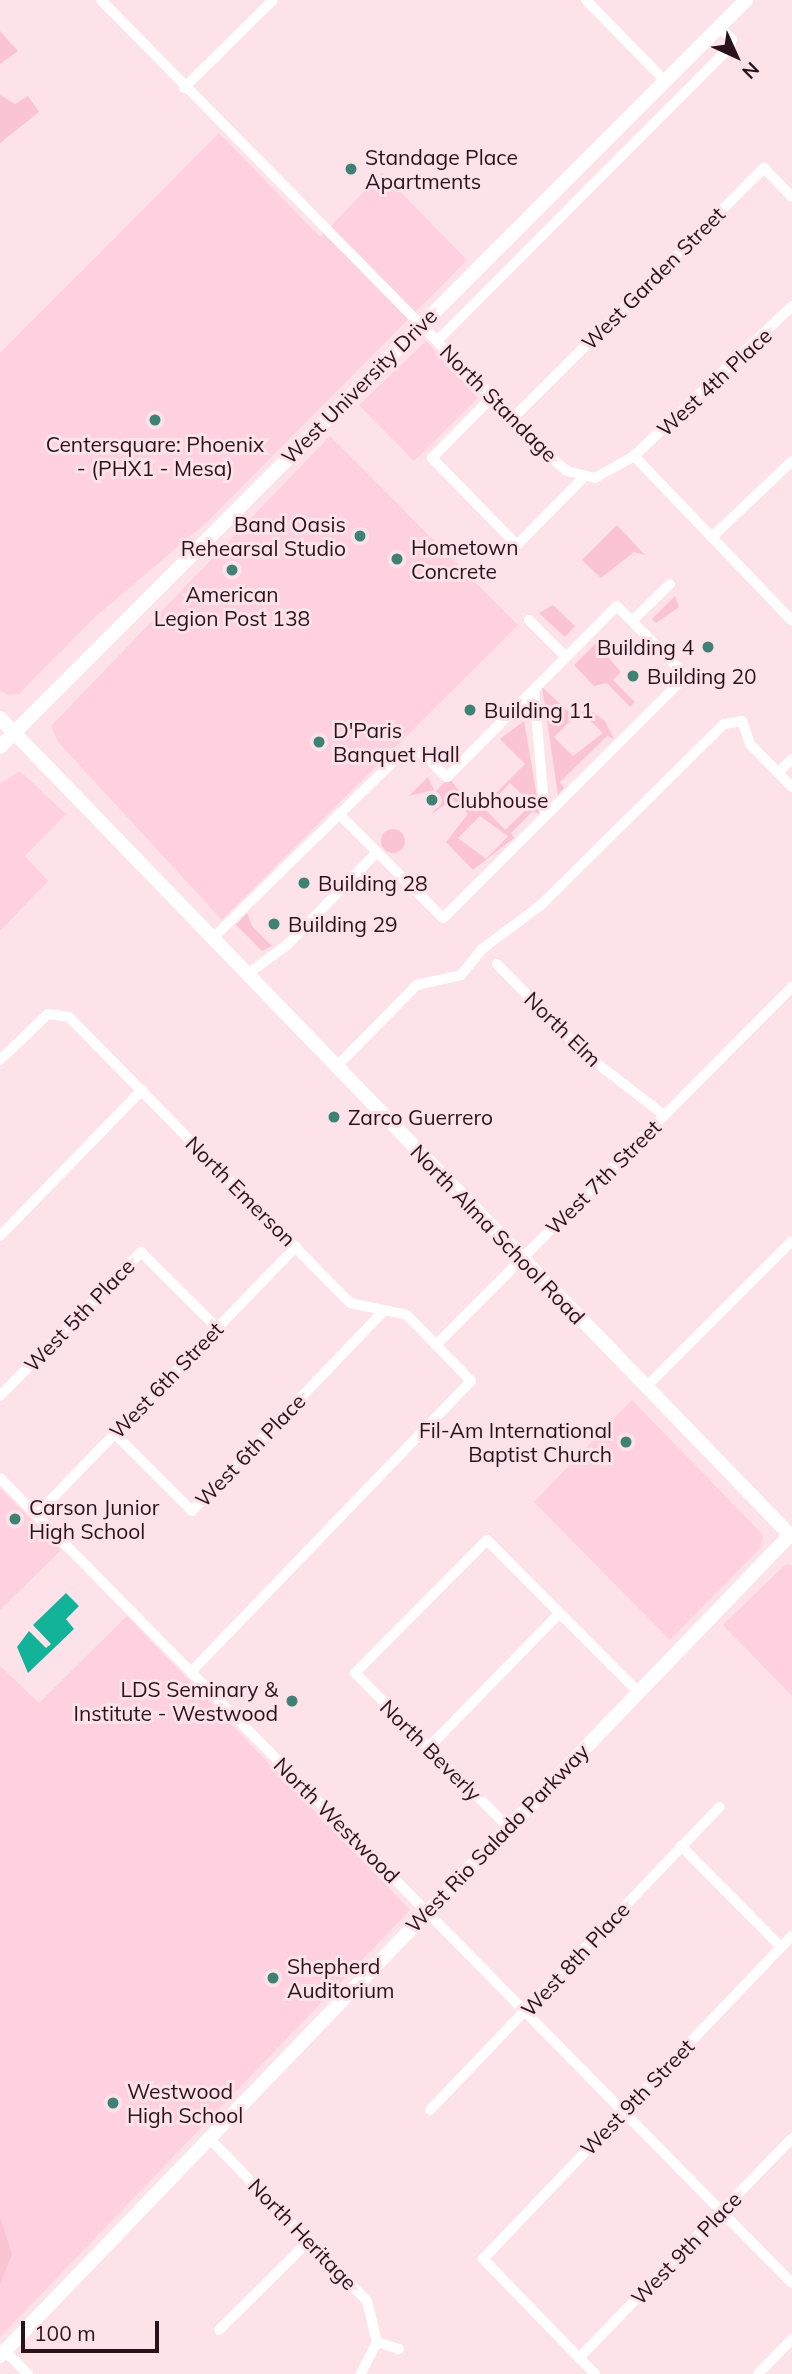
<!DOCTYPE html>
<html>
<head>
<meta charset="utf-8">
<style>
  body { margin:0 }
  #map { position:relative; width:792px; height:2374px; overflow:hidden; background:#fde2ea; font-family:Mulish,sans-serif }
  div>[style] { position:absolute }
  .built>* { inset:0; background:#ffd1e0 }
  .green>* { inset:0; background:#fac4d5 }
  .round { border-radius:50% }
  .water>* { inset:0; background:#13b39a }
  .minor>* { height:10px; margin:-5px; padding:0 5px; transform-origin:5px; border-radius:5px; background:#fff }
  .secondary>* { height:14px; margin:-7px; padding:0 7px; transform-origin:7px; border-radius:7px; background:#fff }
  .dots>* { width:19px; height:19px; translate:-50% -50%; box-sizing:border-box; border:4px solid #fde2ea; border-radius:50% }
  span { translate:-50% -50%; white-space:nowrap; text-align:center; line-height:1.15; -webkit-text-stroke:6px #fde2ea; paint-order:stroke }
  .poi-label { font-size:21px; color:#29121b }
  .left { translate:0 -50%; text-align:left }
  .right { translate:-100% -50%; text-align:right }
  .street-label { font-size:21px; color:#29121b }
  .north { position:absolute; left:701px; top:21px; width:70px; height:70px; -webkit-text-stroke:5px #fde2ea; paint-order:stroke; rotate:135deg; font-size:19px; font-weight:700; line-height:28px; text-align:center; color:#29121b }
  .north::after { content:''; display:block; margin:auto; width:24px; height:32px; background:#29121b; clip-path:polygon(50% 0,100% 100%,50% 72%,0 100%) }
  .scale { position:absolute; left:21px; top:2321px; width:138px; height:32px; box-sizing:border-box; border:4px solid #29121b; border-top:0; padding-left:9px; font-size:21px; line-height:24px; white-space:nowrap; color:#29121b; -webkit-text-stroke:5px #fde2ea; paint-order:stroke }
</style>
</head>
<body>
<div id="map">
  <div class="built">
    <div style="clip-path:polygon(219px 133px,320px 237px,382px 173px,467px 260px,209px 520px,95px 617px,19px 694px,8px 695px,0 690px,0 353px)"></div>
    <div style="clip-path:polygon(426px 341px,478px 398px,414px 461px,359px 405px)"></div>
    <div style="clip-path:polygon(330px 436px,518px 625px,222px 920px,58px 742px,51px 726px)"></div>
    <div style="clip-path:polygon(20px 771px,66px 814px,25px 856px,48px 881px,0 931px,0 783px)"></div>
    <div style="clip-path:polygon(632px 1400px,763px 1535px,761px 1547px,670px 1640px,534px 1502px)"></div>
    <div style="clip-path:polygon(0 1488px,61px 1550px,0 1610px)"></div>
    <div style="clip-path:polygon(786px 1564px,792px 1565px,792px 1696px,723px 1625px)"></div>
    <div style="clip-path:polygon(127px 1616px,410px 1910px,0 2337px,0 1666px,39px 1703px)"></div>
  </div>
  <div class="green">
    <div style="clip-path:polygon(0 31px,18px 51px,0 64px)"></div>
    <div style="clip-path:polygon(0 95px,15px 104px,28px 96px,39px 112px,0 143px)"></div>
    <div style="clip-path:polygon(617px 525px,645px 555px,634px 552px,601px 578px,582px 560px)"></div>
    <div style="clip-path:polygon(675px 596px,679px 607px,656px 623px,652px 619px)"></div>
    <div style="clip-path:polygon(553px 605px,575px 626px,565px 637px,539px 613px)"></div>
    <div style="clip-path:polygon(596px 643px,621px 672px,613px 680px,635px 702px,630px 707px,607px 683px,594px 686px,574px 665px)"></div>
    <div style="clip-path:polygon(542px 687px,574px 717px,554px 737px,573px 756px,603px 733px,580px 711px,585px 706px,605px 721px,614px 739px,607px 736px,560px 782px,564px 788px,558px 795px)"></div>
    <div style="clip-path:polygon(evenodd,524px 721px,540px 814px,532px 812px,511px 833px,514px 838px,473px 870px,446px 842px,468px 814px,452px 799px,431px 815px,442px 800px,436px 791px,449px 778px,477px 812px,525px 764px,500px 739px,524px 721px,510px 783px,532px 804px,505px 830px,485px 809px,510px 783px,524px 721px,480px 816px,508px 836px,486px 859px,458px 838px,480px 816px)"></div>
    <div style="clip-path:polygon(428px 777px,434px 790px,409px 796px)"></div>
    <div class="round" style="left:381px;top:829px;width:24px;height:24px"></div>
    <div style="clip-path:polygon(247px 913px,252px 926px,272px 946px,262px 951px,236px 925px)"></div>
    <div style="clip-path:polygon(0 2217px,12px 2254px,0 2285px)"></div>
  </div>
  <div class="water">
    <div style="clip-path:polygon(66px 1593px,79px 1606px,66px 1619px,74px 1629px,28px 1673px,17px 1647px,29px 1631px,46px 1648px,51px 1644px,33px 1625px)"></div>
  </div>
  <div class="minor">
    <div style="left:101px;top:0;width:644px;rotate:45.44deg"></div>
    <div style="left:553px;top:459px;width:18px;rotate:41deg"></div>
    <div style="left:567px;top:471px;width:29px;rotate:14deg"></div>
    <div style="left:595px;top:478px;width:45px;rotate:-29.4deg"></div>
    <div style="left:634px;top:456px;width:228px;rotate:46.2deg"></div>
    <div style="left:586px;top:0;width:113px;rotate:45.7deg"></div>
    <div style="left:184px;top:88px;width:125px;rotate:-44.7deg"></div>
    <div style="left:438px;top:340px;width:412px;rotate:-45.1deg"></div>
    <div style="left:729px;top:48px;width:9px;rotate:-72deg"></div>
    <div style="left:732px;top:39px;width:18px;rotate:-137deg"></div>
    <div style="left:493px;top:396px;width:87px;rotate:134.5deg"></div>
    <div style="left:432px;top:458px;width:122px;rotate:45.7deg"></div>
    <div style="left:517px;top:545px;width:94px;rotate:-45.4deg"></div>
    <div style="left:514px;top:417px;width:353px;rotate:-44.9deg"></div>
    <div style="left:764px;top:168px;width:40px;rotate:46deg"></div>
    <div style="left:634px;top:456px;width:218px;rotate:-43.5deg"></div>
    <div style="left:712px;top:537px;width:110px;rotate:-43.5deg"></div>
    <div style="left:529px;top:620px;width:52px;rotate:45deg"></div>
    <div style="left:632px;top:621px;width:53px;rotate:-44.2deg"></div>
    <div style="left:534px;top:690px;width:126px;rotate:85deg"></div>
    <div style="left:778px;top:773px;width:20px;rotate:-45deg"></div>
    <div style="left:214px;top:937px;width:262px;rotate:-44.4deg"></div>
    <div style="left:401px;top:754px;width:21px;rotate:-3deg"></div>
    <div style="left:422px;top:753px;width:35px;rotate:44deg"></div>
    <div style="left:447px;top:777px;width:241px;rotate:-45.2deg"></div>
    <div style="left:617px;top:606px;width:98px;rotate:45.4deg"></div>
    <div style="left:686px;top:676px;width:343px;rotate:135.1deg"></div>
    <div style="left:443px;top:918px;width:147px;rotate:-135deg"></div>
    <div style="left:497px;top:964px;width:126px;rotate:45.6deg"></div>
    <div style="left:585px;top:1054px;width:100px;rotate:37.7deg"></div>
    <div style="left:249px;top:973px;width:47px;rotate:-36.4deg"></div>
    <div style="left:287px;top:945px;width:129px;rotate:-45.9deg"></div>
    <div style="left:0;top:1060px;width:66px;rotate:-43.8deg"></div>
    <div style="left:48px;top:1014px;width:21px;rotate:8deg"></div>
    <div style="left:69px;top:1017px;width:401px;rotate:45.5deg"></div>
    <div style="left:350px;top:1303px;width:58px;rotate:11.9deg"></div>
    <div style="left:407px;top:1315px;width:92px;rotate:45.9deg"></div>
    <div style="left:471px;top:1381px;width:404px;rotate:133.9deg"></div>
    <div style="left:337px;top:1066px;width:114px;rotate:-45.4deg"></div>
    <div style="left:417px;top:985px;width:45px;rotate:-12.8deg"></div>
    <div style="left:461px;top:975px;width:33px;rotate:-51deg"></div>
    <div style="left:482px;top:949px;width:74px;rotate:-36.7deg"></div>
    <div style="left:541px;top:905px;width:257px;rotate:-44.7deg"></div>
    <div style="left:724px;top:724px;width:18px;rotate:-9deg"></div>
    <div style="left:742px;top:721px;width:24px;rotate:71deg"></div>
    <div style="left:750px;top:744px;width:60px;rotate:45.7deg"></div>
    <div style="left:0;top:1236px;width:204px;rotate:-45.8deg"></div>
    <div style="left:439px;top:1342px;width:501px;rotate:-45.16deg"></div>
    <div style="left:646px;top:1387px;width:206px;rotate:-45deg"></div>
    <div style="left:0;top:1396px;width:202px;rotate:-45.6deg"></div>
    <div style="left:141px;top:1252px;width:107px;rotate:45deg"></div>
    <div style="left:114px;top:1433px;width:110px;rotate:45deg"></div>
    <div style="left:192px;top:1511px;width:277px;rotate:-46.2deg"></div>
    <div style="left:0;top:1478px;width:1129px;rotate:45.47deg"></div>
    <div style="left:37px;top:1514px;width:372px;rotate:-45.9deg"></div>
    <div style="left:429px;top:1747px;width:186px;rotate:-45.7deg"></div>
    <div style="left:508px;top:1827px;width:217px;rotate:-134.8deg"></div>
    <div style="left:355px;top:1673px;width:187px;rotate:-45.2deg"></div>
    <div style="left:487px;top:1540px;width:214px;rotate:45.2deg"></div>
    <div style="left:681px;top:1846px;width:142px;rotate:45.3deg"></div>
    <div style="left:430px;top:2110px;width:419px;rotate:-46.3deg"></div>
    <div style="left:209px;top:2138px;width:227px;rotate:45.9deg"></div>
    <div style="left:367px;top:2301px;width:42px;rotate:76.3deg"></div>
    <div style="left:377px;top:2342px;width:36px;rotate:117deg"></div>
    <div style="left:219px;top:2330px;width:129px;rotate:-44.7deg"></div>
    <div style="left:377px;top:2342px;width:23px;rotate:18deg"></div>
    <div style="left:5px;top:2351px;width:33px;rotate:45deg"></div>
    <div style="left:579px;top:2358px;width:306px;rotate:-45.9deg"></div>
    <div style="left:595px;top:2374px;width:161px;rotate:-134.2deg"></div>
    <div style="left:483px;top:2259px;width:447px;rotate:-46.3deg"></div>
    <div style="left:758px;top:2374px;width:49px;rotate:-45.8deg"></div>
  </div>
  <div class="secondary">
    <div style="left:0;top:718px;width:1139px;rotate:45.96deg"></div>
    <div style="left:0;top:747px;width:1056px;rotate:-45.04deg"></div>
    <div style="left:0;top:2356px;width:1142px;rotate:-46.1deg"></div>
  </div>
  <div class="dots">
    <div style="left:351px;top:169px;background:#3f8173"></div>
    <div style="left:155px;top:420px;background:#3f8173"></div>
    <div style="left:360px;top:536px;background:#3f8173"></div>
    <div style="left:397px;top:559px;background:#3f8173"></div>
    <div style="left:232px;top:570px;background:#3f8173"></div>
    <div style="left:708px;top:647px;background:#3f8173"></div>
    <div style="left:633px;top:676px;background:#3f8173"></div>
    <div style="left:470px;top:710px;background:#3f8173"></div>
    <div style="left:319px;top:742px;background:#3f8173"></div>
    <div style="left:432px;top:800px;background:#3f8173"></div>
    <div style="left:304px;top:883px;background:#3f8173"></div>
    <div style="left:274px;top:924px;background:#3f8173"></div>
    <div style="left:334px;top:1117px;background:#3f8173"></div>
    <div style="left:626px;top:1442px;background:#3f8173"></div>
    <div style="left:15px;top:1519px;background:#3f8173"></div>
    <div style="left:292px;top:1701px;background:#3f8173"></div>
    <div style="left:273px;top:1978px;background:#3f8173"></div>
    <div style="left:113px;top:2103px;background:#3f8173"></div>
  </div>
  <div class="poi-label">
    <span class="left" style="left:365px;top:169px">Standage Place<br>Apartments</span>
    <span style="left:155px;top:456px">Centersquare: Phoenix<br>- (PHX1 - Mesa)</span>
    <span class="right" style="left:346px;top:536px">Band Oasis<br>Rehearsal Studio</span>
    <span class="left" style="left:411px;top:559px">Hometown<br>Concrete</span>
    <span style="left:232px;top:606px">American<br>Legion Post 138</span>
    <span class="right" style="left:694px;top:647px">Building 4</span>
    <span class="left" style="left:647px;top:676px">Building 20</span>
    <span class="left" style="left:484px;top:710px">Building 11</span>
    <span class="left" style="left:333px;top:742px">D'Paris<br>Banquet Hall</span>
    <span class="left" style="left:446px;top:800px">Clubhouse</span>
    <span class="left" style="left:318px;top:883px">Building 28</span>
    <span class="left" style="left:288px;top:924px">Building 29</span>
    <span class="left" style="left:348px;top:1117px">Zarco Guerrero</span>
    <span class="right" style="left:612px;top:1442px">Fil-Am International<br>Baptist Church</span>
    <span class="left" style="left:29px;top:1519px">Carson Junior<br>High School</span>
    <span class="right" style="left:278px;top:1701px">LDS Seminary &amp;<br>Institute - Westwood</span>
    <span class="left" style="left:287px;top:1978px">Shepherd<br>Auditorium</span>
    <span class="left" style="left:127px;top:2103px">Westwood<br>High School</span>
  </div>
  <div class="street-label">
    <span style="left:653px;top:278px;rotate:-45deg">West Garden Street</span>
    <span style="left:714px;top:382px;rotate:-43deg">West 4th Place</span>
    <span style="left:359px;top:386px;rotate:-45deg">West University Drive</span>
    <span style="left:499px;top:403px;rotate:45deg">North Standage</span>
    <span style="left:563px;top:1029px;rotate:44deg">North Elm</span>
    <span style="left:603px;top:1177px;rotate:-45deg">West 7th Street</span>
    <span style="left:241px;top:1191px;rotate:45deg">North Emerson</span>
    <span style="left:498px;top:1234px;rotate:46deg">North Alma School Road</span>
    <span style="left:79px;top:1315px;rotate:-46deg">West 5th Place</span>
    <span style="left:166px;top:1380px;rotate:-46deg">West 6th Street</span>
    <span style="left:250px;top:1450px;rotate:-46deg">West 6th Place</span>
    <span style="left:431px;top:1750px;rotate:45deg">North Beverly</span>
    <span style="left:337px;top:1820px;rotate:45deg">North Westwood</span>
    <span style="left:497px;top:1838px;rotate:-46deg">West Rio Salado Parkway</span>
    <span style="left:575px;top:1959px;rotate:-47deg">West 8th Place</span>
    <span style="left:637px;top:2097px;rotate:-46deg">West 9th Street</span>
    <span style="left:303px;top:2234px;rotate:46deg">North Heritage</span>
    <span style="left:686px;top:2248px;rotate:-46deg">West 9th Place</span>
  </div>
  <div class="north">N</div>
  <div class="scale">100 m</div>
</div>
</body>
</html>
